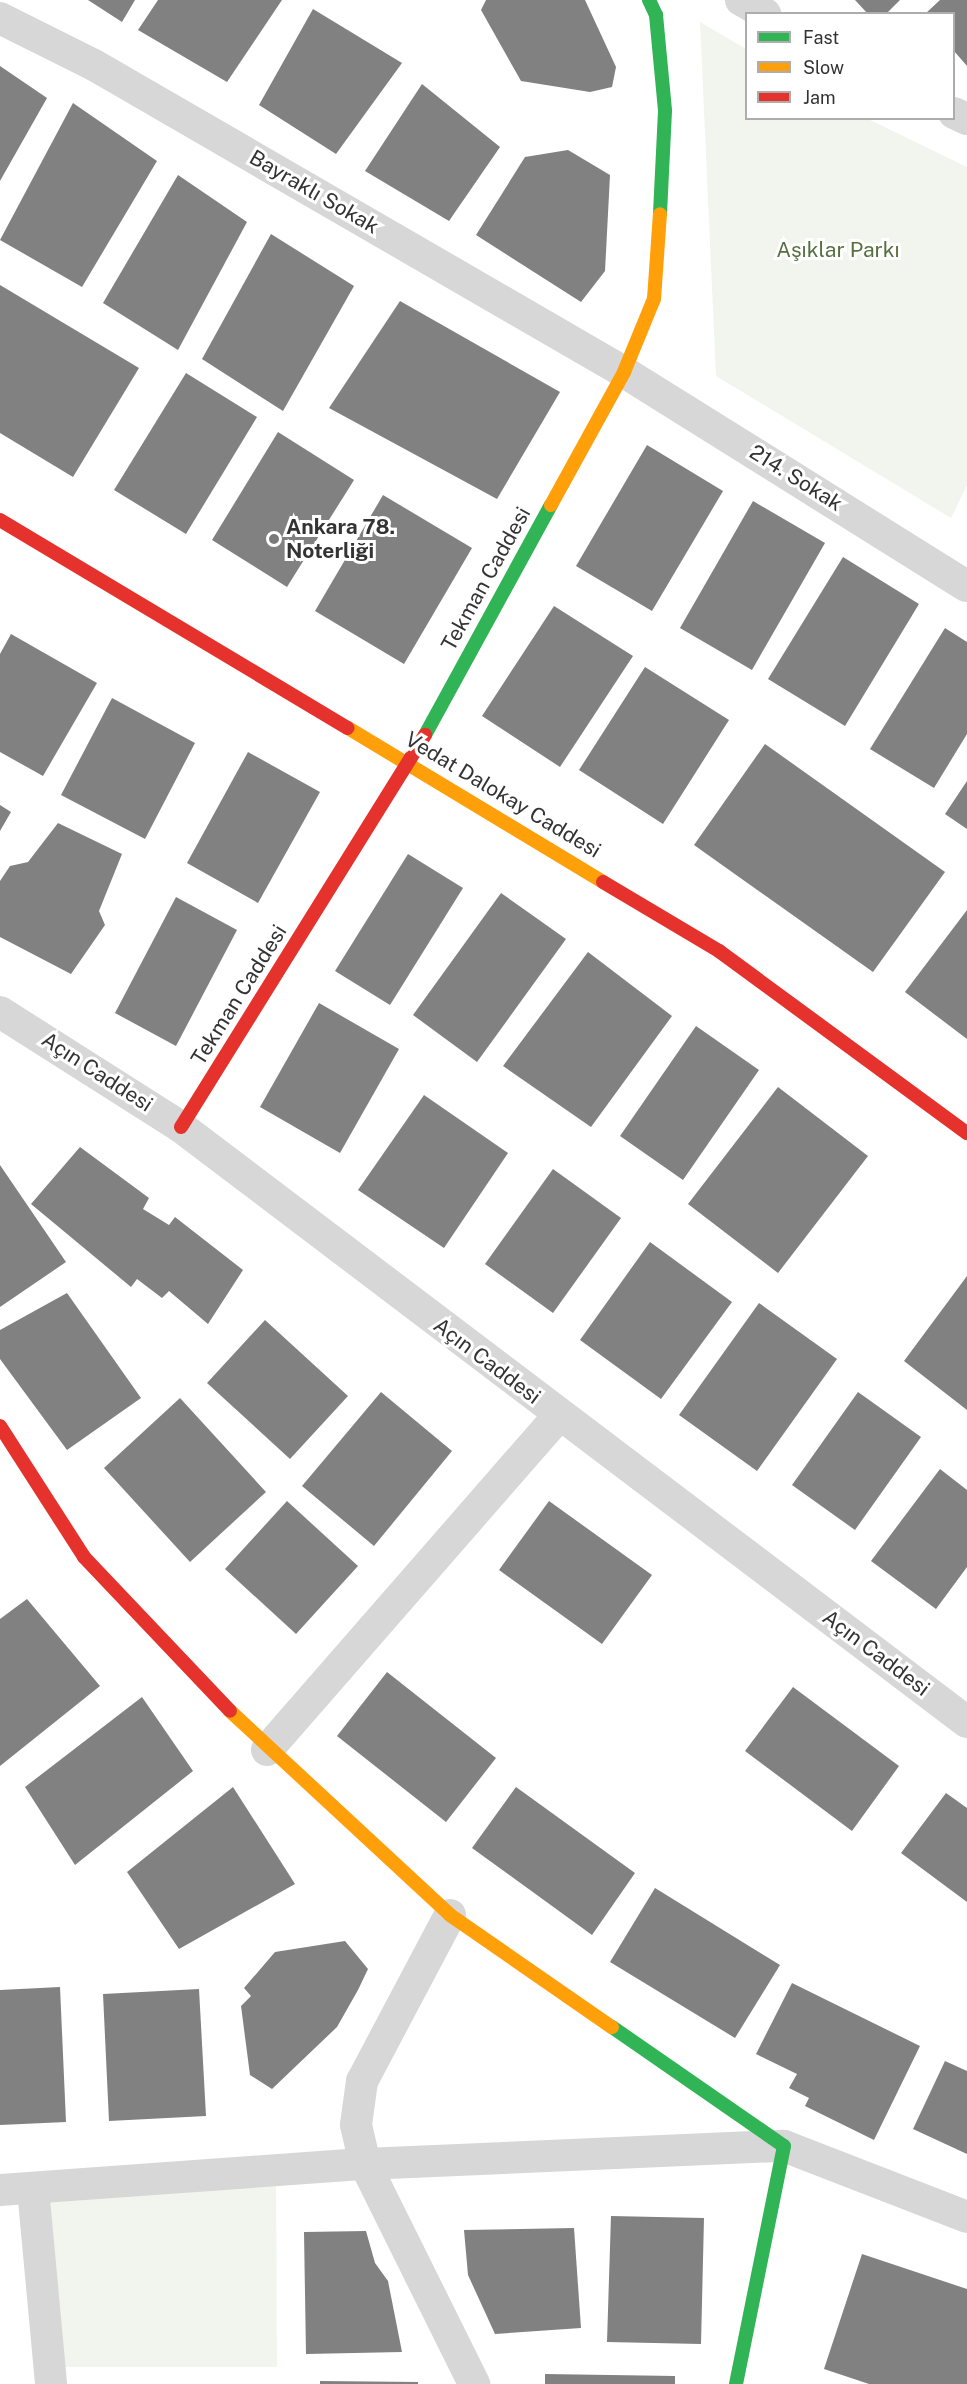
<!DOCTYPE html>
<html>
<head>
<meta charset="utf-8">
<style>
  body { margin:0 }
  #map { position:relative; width:967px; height:2384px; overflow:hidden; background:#fff; font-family:"Public Sans",sans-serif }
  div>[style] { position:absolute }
  .green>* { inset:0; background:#f1f5ed }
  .building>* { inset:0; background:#818181 }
  .street>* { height:32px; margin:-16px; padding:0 16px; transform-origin:16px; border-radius:16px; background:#d7d7d7 }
  .fast>* { height:14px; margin:-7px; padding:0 7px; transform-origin:7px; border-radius:7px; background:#30b455 }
  .slow>* { height:14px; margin:-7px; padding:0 7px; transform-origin:7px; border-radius:7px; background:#ff9f0a }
  .jam>* { height:14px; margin:-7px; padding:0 7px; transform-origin:7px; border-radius:7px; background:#e5322d }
  .dots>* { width:16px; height:16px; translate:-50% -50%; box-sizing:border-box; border:3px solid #fff; border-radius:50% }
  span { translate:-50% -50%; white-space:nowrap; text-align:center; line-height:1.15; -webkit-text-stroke:6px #fff; paint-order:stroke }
  .street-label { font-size:21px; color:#333 }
  .park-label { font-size:21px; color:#56703f }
  .poi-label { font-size:21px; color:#333; font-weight:700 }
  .left { translate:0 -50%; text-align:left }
  .legend { position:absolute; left:745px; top:12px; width:210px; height:108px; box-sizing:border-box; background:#fff; border:2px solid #adadad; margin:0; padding:8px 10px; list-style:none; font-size:18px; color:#333 }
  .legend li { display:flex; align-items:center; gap:12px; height:30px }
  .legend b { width:30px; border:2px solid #adadad }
</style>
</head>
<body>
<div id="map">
  <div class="green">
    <div style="clip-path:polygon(700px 22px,746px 49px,746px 118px,868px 119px,967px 167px,967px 485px,951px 518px,716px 376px)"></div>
    <div style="clip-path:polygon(276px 2171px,277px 2367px,50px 2367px,33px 2189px)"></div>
  </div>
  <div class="building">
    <div style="clip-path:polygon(88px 0,135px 0,122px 22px)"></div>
    <div style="clip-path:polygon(158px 0,282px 0,227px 82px,138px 30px)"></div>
    <div style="clip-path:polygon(486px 0,585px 0,616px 67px,612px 87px,590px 92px,521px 81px,481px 10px)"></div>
    <div style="clip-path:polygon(855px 0,900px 0,886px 14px,868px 14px)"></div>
    <div style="clip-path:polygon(940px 0,967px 0,967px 66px,954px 51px,954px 14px,925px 14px)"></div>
    <div style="clip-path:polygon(313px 9px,402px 63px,336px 154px,259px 105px)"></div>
    <div style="clip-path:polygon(0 66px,47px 98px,0 181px)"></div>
    <div style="clip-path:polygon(422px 84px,500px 147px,449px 221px,365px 171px)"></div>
    <div style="clip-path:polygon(73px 103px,157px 161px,82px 287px,0 240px)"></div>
    <div style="clip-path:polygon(568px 150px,610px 175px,605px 271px,581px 302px,476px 235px,525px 157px)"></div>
    <div style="clip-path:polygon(178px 175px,247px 222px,178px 350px,103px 303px)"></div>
    <div style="clip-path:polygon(271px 234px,354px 286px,283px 411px,202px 359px)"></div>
    <div style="clip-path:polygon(0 285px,139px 368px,73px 477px,0 433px)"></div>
    <div style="clip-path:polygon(400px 301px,560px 392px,497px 499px,329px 408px)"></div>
    <div style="clip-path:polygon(186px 373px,257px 417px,186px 534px,114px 490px)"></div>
    <div style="clip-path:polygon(278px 432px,354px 480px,287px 587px,212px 540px)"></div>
    <div style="clip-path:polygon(647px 445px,723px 491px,652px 611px,576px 566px)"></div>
    <div style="clip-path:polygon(383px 495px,472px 548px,404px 664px,315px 611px)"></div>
    <div style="clip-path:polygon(753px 501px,825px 543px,752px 670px,680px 628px)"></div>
    <div style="clip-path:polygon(843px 557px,919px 604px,845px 726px,768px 679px)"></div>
    <div style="clip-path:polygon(554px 606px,633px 656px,560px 767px,482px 716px)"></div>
    <div style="clip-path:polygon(945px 628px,967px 642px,967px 734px,934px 788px,870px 749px)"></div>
    <div style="clip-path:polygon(11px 634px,97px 683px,43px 776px,0 752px,0 654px)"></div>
    <div style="clip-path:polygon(645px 667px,729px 720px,663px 824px,579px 770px)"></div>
    <div style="clip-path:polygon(112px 698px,195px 743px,145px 839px,61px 795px)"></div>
    <div style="clip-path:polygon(765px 744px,945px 872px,873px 972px,694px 845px)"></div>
    <div style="clip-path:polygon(248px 752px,320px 792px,258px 903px,187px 863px)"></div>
    <div style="clip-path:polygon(967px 781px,967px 829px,945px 814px)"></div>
    <div style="clip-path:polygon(0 805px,11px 812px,0 831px)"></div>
    <div style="clip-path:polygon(58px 823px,122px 854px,99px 911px,105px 925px,71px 974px,0 937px,0 881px,10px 866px,28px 862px)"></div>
    <div style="clip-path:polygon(408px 854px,463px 888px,390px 1005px,335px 971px)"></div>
    <div style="clip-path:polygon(501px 893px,566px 939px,477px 1062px,413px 1015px)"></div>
    <div style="clip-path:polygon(176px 897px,237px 930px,176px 1046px,115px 1013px)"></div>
    <div style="clip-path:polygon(967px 910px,967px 1039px,905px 992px)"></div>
    <div style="clip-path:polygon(588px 952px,672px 1016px,591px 1127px,503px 1066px)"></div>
    <div style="clip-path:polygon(319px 1003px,399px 1049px,340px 1153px,260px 1107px)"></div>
    <div style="clip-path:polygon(696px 1026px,759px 1070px,683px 1180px,620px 1136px)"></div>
    <div style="clip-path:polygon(778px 1087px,868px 1156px,778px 1273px,688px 1204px)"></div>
    <div style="clip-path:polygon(424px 1095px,508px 1153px,444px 1248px,358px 1190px)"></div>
    <div style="clip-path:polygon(80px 1147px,149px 1198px,143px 1209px,169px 1225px,175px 1217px,243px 1270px,208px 1324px,169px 1291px,162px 1298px,137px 1279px,131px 1287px,31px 1204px)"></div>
    <div style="clip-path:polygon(0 1165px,66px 1262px,0 1307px)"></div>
    <div style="clip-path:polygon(553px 1169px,621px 1218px,553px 1313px,485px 1264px)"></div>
    <div style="clip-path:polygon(650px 1242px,732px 1302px,661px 1399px,580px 1340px)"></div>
    <div style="clip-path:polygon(967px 1276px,967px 1410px,904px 1361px)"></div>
    <div style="clip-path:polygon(67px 1293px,141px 1398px,67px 1450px,0 1359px,0 1330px)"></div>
    <div style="clip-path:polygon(759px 1303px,837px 1359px,757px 1471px,679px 1415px)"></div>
    <div style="clip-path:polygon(265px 1320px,348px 1396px,290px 1459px,207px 1383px)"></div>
    <div style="clip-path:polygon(381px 1392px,452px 1451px,374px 1546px,302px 1486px)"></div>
    <div style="clip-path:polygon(858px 1392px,921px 1437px,855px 1530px,792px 1485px)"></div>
    <div style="clip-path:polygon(180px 1398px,266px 1492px,190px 1562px,104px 1468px)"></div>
    <div style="clip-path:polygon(940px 1469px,967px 1490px,967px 1567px,936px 1609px,871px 1561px)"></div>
    <div style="clip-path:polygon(287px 1501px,358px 1566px,296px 1634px,225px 1569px)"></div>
    <div style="clip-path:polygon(549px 1501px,652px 1575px,602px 1644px,499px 1570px)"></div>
    <div style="clip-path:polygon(27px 1599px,100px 1686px,0 1766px,0 1619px)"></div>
    <div style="clip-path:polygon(387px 1672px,496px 1758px,446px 1822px,337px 1736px)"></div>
    <div style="clip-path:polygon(793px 1687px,899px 1766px,852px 1831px,745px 1751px)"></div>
    <div style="clip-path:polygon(142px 1697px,193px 1771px,75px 1865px,25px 1787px)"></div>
    <div style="clip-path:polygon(233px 1787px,295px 1884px,179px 1949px,127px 1872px)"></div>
    <div style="clip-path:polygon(516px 1787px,635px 1873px,592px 1935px,472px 1848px)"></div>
    <div style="clip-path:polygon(946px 1793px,967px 1808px,967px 1902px,901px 1853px)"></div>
    <div style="clip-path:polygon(655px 1888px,780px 1965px,735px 2038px,610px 1962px)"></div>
    <div style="clip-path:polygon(345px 1941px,368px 1969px,358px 1990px,337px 2027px,272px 2089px,250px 2075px,241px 2006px,251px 1996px,244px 1988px,275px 1952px)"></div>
    <div style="clip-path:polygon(792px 1983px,920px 2046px,874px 2140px,805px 2106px,809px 2098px,789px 2088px,797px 2074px,756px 2054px)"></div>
    <div style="clip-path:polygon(60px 1987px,66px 2122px,0 2125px,0 1990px)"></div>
    <div style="clip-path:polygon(199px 1989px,206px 2116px,109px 2121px,103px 1994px)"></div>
    <div style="clip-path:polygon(945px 2061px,967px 2071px,967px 2154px,913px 2129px)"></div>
    <div style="clip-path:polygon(611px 2216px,704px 2218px,701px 2344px,607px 2342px)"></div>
    <div style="clip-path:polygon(574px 2228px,581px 2328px,495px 2334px,468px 2275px,464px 2230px)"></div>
    <div style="clip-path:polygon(366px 2231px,375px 2263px,388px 2281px,402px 2352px,306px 2354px,304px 2232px)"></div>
    <div style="clip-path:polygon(862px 2254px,967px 2289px,967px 2384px,869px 2384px,824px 2369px)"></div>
    <div style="clip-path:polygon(545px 2374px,675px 2376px,675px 2384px,545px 2384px)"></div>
    <div style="clip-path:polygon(320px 2381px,418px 2382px,418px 2384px,320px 2384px)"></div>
  </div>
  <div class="street">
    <div style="left:741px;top:0;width:28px;rotate:30deg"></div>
    <div style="left:0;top:18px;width:105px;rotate:26.6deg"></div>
    <div style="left:94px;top:65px;width:612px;rotate:30.08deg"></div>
    <div style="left:624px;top:372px;width:404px;rotate:32deg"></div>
    <div style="left:954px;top:113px;width:14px;rotate:25deg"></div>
    <div style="left:0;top:1012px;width:214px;rotate:32.4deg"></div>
    <div style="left:181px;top:1127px;width:986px;rotate:37.13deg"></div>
    <div style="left:267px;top:1750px;width:443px;rotate:-48.9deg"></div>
    <div style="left:450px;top:1915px;width:188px;rotate:117.9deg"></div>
    <div style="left:362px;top:2081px;width:44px;rotate:97.8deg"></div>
    <div style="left:356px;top:2125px;width:40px;rotate:77deg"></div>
    <div style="left:365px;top:2164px;width:246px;rotate:63.6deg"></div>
    <div style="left:33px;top:2189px;width:196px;rotate:84.7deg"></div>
    <div style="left:0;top:2190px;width:366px;rotate:-4.1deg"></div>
    <div style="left:365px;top:2164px;width:419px;rotate:-2.5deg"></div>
    <div style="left:784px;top:2146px;width:196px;rotate:21.2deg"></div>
  </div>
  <div class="fast">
    <div style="left:649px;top:0;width:17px;rotate:65deg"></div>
    <div style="left:656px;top:15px;width:96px;rotate:84.6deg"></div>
    <div style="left:665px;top:111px;width:103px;rotate:92.8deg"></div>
    <div style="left:425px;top:735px;width:262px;rotate:-61.3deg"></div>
    <div style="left:612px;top:2027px;width:209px;rotate:34.7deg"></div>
    <div style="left:784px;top:2146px;width:243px;rotate:101.4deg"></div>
  </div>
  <div class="slow">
    <div style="left:551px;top:505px;width:152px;rotate:-61.2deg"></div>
    <div style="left:624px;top:372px;width:79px;rotate:-67.7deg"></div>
    <div style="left:654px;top:299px;width:85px;rotate:-86deg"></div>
    <div style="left:348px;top:728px;width:298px;rotate:31.1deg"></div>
    <div style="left:230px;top:1711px;width:300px;rotate:42.8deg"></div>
    <div style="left:450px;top:1915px;width:197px;rotate:34.7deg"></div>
  </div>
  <div class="jam">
    <div style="left:0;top:520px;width:405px;rotate:30.9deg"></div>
    <div style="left:603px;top:882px;width:135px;rotate:30.7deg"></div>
    <div style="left:719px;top:951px;width:308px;rotate:36.3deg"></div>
    <div style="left:181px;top:1127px;width:462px;rotate:-58.1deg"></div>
    <div style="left:0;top:1426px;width:156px;rotate:57.3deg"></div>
    <div style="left:84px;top:1557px;width:212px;rotate:46.5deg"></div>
  </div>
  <div class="dots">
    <div style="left:274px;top:539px;background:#7a7a7a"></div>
  </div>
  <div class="street-label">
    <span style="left:314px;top:192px;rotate:30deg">Bayraklı Sokak</span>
    <span style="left:796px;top:478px;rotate:32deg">214. Sokak</span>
    <span style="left:486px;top:579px;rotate:-61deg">Tekman Caddesi</span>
    <span style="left:503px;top:795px;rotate:31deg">Vedat Dalokay Caddesi</span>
    <span style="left:239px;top:995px;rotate:-58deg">Tekman Caddesi</span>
    <span style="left:97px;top:1072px;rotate:33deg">Açın Caddesi</span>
    <span style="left:487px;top:1361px;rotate:37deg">Açın Caddesi</span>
    <span style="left:876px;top:1653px;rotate:37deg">Açın Caddesi</span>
  </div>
  <div class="park-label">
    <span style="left:838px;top:250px">Aşıklar Parkı</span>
  </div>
  <div class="poi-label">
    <span class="left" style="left:286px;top:539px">Ankara 78.<br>Noterliği</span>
  </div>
  <ul class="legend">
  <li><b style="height:8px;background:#30b455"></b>Fast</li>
  <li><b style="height:8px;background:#ff9f0a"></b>Slow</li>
  <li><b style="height:8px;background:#e5322d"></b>Jam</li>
  </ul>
</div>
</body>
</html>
